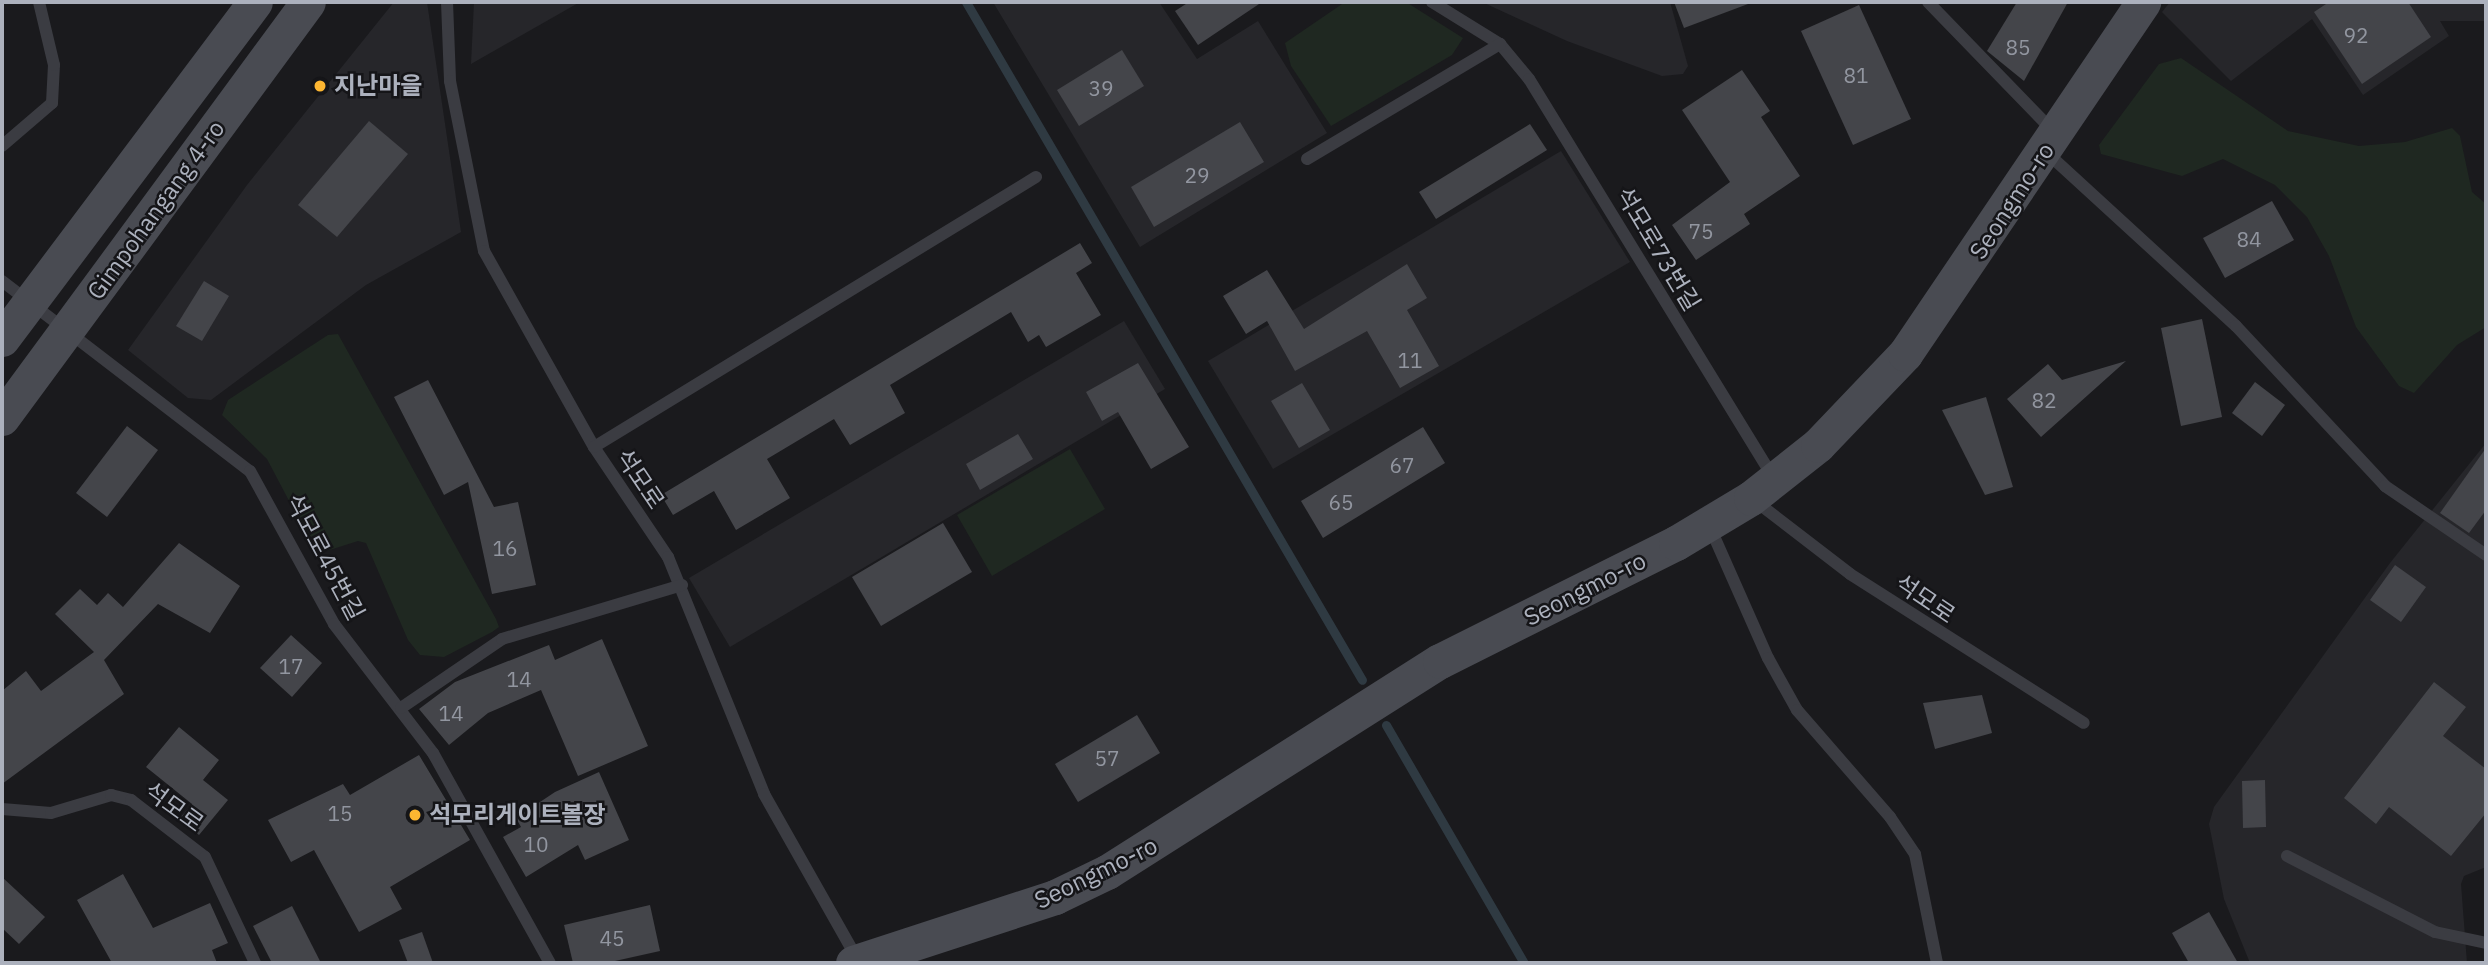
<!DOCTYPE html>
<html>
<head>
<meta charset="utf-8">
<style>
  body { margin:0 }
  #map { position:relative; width:2488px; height:965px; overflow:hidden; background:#1a1a1d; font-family:"IBM Plex Sans","Noto Sans KR",sans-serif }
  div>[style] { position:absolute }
  .built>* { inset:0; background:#26262a }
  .green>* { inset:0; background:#1f2821 }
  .stream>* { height:9px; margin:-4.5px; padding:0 4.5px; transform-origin:4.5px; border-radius:4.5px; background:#2f3a42 }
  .building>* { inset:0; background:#44454a }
  .lane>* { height:12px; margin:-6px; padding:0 6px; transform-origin:6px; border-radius:6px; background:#3b3c42 }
  .secondary>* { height:35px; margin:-17.5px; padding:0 17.5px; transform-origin:17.5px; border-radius:17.5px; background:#494b52 }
  .dots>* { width:19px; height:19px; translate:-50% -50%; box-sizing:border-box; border:4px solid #151518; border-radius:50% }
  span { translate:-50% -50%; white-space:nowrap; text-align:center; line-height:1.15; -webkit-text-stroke:5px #151518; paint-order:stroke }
  .number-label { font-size:21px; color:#9296a0 }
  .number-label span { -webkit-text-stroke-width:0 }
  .poi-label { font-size:24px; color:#acb1bd; font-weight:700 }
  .left { translate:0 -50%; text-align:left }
  .street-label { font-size:24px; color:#acb1bd }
  .frame { position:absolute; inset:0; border:4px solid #acb1bd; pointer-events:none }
</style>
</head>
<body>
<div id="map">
  <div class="built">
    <div style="clip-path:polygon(394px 2px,427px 2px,461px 232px,366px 285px,211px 400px,188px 398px,128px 350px,247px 185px)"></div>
    <div style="clip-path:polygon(474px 2px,580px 2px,471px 64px)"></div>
    <div style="clip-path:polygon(993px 2px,1159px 2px,1197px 59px,1258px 21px,1327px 133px,1140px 247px)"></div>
    <div style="clip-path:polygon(1482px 2px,1670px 2px,1688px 66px,1683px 74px,1662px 76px,1567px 41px)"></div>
    <div style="clip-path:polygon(2170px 2px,2486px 2px,2486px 21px,2440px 21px,2449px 36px,2363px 95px,2312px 19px,2231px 81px,2162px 12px)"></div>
    <div style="clip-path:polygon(1561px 151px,1630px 262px,1273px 469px,1208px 361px)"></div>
    <div style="clip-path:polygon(1124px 321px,1165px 389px,730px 647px,689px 578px)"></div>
    <div style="clip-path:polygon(2486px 443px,2486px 867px,2464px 876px,2461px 884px,2467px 963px,2250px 963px,2224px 899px,2209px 824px,2214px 807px,2390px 563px)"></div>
  </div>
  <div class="green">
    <div style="clip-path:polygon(1345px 2px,1406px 2px,1463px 38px,1452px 55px,1331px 126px,1291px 66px,1285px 43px)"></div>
    <div style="clip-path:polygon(2181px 58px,2288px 131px,2359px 146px,2405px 142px,2452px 128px,2460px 136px,2472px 192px,2486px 204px,2486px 327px,2457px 345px,2414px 393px,2399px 386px,2356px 327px,2329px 256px,2307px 217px,2275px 185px,2223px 159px,2182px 176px,2101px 154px,2099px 145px,2159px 64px)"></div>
    <div style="clip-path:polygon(338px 334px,496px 619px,499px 627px,492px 632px,444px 657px,420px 655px,408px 640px,366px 543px,358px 541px,317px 554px,267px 459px,222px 415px,228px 400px,328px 335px)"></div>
    <div style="clip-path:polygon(1070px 449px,1105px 509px,992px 576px,957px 515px)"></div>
  </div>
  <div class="stream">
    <div style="left:966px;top:2px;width:785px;rotate:59.71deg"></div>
    <div style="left:1386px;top:725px;width:275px;rotate:59.9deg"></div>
  </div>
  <div class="building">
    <div style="clip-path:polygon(1189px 2px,1262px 2px,1198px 45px,1175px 11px)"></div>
    <div style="clip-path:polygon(1674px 2px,1747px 2px,1748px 4px,1684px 28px)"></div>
    <div style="clip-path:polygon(2017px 2px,2068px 2px,2024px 81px,1987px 51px)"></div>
    <div style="clip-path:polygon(2329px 2px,2408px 2px,2431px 37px,2362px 84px,2314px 12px)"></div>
    <div style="clip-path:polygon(1859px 5px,1911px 119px,1853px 145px,1801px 31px)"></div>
    <div style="clip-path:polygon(1122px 50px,1144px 86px,1079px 126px,1057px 90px)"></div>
    <div style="clip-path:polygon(1742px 70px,1770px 111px,1761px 117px,1800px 176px,1744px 214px,1750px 224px,1696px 260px,1672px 225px,1730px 182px,1682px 110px)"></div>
    <div style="clip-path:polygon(369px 121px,408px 154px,337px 237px,298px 205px)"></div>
    <div style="clip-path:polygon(1240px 122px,1264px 162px,1154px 227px,1131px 187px)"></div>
    <div style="clip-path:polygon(1530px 124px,1547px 150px,1436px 219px,1419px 192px)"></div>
    <div style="clip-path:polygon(2272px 201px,2294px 240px,2225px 278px,2203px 238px)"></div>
    <div style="clip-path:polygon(1080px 243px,1092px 263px,1076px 273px,1101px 315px,1046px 347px,1039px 335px,1028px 342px,1011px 312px,890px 385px,905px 413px,850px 445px,834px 419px,767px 459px,790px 498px,736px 530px,714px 491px,673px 515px,661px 495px)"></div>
    <div style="clip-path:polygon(1407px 264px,1427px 298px,1407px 310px,1439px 366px,1400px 388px,1367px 331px,1295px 371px,1267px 321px,1246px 334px,1223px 296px,1267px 270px,1304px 329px)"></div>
    <div style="clip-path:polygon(204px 281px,229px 296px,202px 341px,176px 326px)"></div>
    <div style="clip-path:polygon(2202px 319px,2222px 417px,2181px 426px,2161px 328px)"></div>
    <div style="clip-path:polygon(2126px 361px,2041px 437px,2007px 399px,2048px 364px,2062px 380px)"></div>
    <div style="clip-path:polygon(1138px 363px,1189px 447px,1151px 469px,1118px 412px,1102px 421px,1086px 392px)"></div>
    <div style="clip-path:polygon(428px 380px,494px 507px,518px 502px,536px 585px,492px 594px,468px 482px,444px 495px,394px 397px)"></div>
    <div style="clip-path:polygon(2255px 382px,2285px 405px,2262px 436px,2232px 413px)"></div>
    <div style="clip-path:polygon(1302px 383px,1330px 430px,1299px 448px,1271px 401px)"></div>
    <div style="clip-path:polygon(1986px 397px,2013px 487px,1985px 495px,1942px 410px)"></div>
    <div style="clip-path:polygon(127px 426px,158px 450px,107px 517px,76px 493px)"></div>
    <div style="clip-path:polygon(1423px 427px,1445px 463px,1323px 538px,1301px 501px)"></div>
    <div style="clip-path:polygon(1018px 434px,1033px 459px,980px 490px,966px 464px)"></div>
    <div style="clip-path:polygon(2486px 448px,2486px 510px,2469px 533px,2440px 513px)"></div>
    <div style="clip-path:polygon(943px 523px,972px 572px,881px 626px,852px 577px)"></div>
    <div style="clip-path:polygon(179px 543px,240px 586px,210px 633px,158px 604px,104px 660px,124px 694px,2px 784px,2px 691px,26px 671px,41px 691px,94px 652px,55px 614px,80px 589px,97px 605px,108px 593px,123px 607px)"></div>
    <div style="clip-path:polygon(2395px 565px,2426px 587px,2401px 622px,2370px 600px)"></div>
    <div style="clip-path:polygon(291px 635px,322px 663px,292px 697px,260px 668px)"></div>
    <div style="clip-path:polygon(602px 639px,648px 746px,578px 776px,541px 690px,488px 713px,449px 745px,419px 709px,455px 682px,549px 645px,555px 660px)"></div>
    <div style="clip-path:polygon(2434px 682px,2466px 707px,2443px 736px,2486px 769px,2486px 813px,2451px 856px,2389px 807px,2376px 824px,2344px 798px)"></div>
    <div style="clip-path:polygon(1982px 695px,1992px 733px,1935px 749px,1923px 703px)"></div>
    <div style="clip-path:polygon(1137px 715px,1160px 753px,1078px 802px,1055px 764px)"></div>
    <div style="clip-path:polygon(179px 727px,219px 760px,203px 780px,228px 800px,199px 835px,180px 818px,192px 804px,146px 767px)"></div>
    <div style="clip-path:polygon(419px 755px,470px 840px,390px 887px,402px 909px,359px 932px,314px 850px,291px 862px,268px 820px,343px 784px,350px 795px)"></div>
    <div style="clip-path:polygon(599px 772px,629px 840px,585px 860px,578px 845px,526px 877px,503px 837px,521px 827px,516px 818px,555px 792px)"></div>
    <div style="clip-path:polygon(2265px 780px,2266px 827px,2243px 828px,2242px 781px)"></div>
    <div style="clip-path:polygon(123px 874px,153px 928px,210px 903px,228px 943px,212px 950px,217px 963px,112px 963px,77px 900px)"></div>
    <div style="clip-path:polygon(2px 877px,45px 917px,19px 944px,2px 928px)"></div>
    <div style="clip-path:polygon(650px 905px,660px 951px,606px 963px,573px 963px,564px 925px)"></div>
    <div style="clip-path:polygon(292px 906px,321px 963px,272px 963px,253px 926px)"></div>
    <div style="clip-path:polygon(2209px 912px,2238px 963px,2189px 963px,2172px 933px)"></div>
    <div style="clip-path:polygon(422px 932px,433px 963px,408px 963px,399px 940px)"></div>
  </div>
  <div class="lane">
    <div style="left:447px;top:2px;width:79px;rotate:87.8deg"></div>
    <div style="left:450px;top:81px;width:173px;rotate:78.7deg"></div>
    <div style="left:484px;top:251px;width:225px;rotate:60.7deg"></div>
    <div style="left:594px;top:447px;width:133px;rotate:56.1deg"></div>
    <div style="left:668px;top:557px;width:256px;rotate:67.9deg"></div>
    <div style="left:764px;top:794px;width:191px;rotate:60.5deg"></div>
    <div style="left:1432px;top:2px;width:80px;rotate:31.7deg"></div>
    <div style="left:1500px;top:44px;width:45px;rotate:50.4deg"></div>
    <div style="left:1529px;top:79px;width:467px;rotate:58.5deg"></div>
    <div style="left:1928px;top:2px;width:180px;rotate:45.9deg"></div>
    <div style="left:2px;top:146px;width:66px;rotate:-40.7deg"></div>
    <div style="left:52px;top:103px;width:38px;rotate:-87deg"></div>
    <div style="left:54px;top:65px;width:65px;rotate:-103.4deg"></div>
    <div style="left:2045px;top:151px;width:259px;rotate:42.5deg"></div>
    <div style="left:2236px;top:326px;width:219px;rotate:47deg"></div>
    <div style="left:2385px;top:486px;width:122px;rotate:34.3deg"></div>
    <div style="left:1307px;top:159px;width:225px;rotate:-30.8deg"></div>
    <div style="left:2px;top:281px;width:312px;rotate:37.5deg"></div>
    <div style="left:250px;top:471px;width:175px;rotate:61.2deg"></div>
    <div style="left:334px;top:624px;width:163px;rotate:52.5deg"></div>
    <div style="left:433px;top:753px;width:240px;rotate:60.9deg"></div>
    <div style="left:594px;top:447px;width:518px;rotate:-31.42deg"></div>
    <div style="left:1754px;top:500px;width:121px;rotate:37.6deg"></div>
    <div style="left:1850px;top:574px;width:277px;rotate:32.5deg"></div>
    <div style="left:1709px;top:525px;width:145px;rotate:66.1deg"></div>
    <div style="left:1768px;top:658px;width:60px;rotate:60.9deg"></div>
    <div style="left:1797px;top:710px;width:142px;rotate:49deg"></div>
    <div style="left:1890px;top:817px;width:45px;rotate:56deg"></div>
    <div style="left:1915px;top:854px;width:111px;rotate:78.6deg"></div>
    <div style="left:401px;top:708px;width:122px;rotate:-34.3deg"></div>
    <div style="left:502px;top:639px;width:188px;rotate:-16.7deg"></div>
    <div style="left:2px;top:809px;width:49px;rotate:4.7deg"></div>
    <div style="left:51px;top:813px;width:63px;rotate:-16.7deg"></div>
    <div style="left:111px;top:795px;width:21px;rotate:14deg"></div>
    <div style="left:131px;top:800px;width:93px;rotate:37.6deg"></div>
    <div style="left:205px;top:857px;width:117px;rotate:64.7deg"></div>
    <div style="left:2287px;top:856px;width:166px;rotate:27.2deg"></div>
    <div style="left:2435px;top:932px;width:52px;rotate:12.2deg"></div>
  </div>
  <div class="secondary">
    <div style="left:2px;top:339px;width:421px;rotate:-53.1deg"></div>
    <div style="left:2px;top:418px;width:516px;rotate:-53.66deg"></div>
    <div style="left:853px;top:963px;width:213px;rotate:-18.1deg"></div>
    <div style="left:1055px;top:897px;width:58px;rotate:-25.7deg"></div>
    <div style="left:1107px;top:872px;width:394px;rotate:-32.4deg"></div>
    <div style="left:1440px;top:661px;width:264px;rotate:-26.6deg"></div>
    <div style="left:1676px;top:543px;width:87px;rotate:-31deg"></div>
    <div style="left:1751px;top:498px;width:85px;rotate:-38.3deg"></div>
    <div style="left:1818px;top:445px;width:126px;rotate:-46.3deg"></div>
    <div style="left:1905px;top:354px;width:425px;rotate:-55.9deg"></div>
  </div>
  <div class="dots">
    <div style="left:320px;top:86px;background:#fdb631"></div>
    <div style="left:415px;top:815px;background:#fdb631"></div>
  </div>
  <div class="number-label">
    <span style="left:2356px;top:35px">92</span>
    <span style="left:2018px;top:47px">85</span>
    <span style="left:1856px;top:75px">81</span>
    <span style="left:1101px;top:88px">39</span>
    <span style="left:1197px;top:175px">29</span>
    <span style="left:1701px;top:231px">75</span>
    <span style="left:2249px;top:239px">84</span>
    <span style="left:1410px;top:360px">11</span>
    <span style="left:2044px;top:400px">82</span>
    <span style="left:1402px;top:465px">67</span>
    <span style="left:1341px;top:502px">65</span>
    <span style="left:505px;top:548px">16</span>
    <span style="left:291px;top:666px">17</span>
    <span style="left:519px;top:679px">14</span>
    <span style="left:451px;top:713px">14</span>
    <span style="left:1107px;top:758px">57</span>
    <span style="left:340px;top:813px">15</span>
    <span style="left:536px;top:844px">10</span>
    <span style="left:612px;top:938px">45</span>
  </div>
  <div class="poi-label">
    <span class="left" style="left:334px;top:86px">지난마을</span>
    <span class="left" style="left:429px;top:815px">석모리게이트볼장</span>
  </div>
  <div class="street-label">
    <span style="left:2012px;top:201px;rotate:-57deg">Seongmo-ro</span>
    <span style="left:156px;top:210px;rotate:-54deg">Gimpohangang 4-ro</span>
    <span style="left:1658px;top:249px;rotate:59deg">석모로73번길</span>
    <span style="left:640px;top:479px;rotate:56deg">석모로</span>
    <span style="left:325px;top:557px;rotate:62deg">석모로45번길</span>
    <span style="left:1585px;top:589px;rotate:-27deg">Seongmo-ro</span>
    <span style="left:1925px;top:599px;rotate:34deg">석모로</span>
    <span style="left:174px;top:807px;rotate:36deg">석모로</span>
    <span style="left:1096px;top:873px;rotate:-26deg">Seongmo-ro</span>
  </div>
  <div class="frame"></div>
</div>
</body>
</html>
